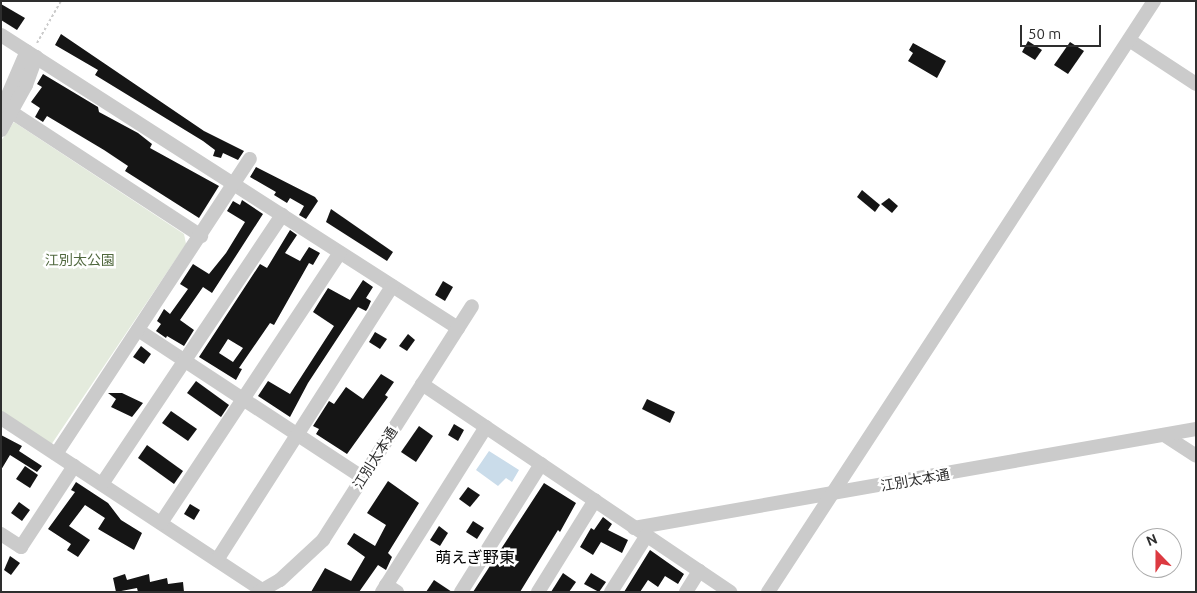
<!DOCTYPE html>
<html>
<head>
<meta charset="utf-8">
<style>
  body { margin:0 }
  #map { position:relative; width:1197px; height:593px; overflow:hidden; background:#fff; font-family:Ubuntu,"Noto Sans JP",sans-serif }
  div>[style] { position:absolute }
  .green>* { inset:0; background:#e4ebdd }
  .water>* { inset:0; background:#cadcea }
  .building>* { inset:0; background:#151515 }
  .path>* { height:2px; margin-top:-1px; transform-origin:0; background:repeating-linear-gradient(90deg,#cbcbcb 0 2.5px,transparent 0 5px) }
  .minor>* { height:14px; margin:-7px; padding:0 7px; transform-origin:7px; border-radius:7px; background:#cbcbcb }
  span { translate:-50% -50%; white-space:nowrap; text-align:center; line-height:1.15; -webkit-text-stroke:5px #fff; paint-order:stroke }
  .park-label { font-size:14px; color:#50683e }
  .street-label { font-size:14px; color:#2e2e2e }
  .quarter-label { font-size:16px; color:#000 }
  .frame { position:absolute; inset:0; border:2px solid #2e2e2e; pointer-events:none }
  .north { position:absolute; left:1132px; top:528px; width:50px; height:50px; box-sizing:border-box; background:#fff; border:1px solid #ababab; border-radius:50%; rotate:338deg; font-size:14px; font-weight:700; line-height:20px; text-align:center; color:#2e2e2e }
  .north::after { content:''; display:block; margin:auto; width:18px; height:22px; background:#dc3a41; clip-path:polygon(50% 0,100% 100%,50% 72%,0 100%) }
  .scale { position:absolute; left:1020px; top:25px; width:81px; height:22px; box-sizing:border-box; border:2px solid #2e2e2e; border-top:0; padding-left:6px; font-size:15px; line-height:18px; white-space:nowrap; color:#2e2e2e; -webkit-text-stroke:4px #fff; paint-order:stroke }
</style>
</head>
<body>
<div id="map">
  <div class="green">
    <div style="clip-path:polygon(14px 122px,184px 234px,186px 244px,51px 445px,1px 412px,1px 141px)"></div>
  </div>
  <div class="water">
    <div style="clip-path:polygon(489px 451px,519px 470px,512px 482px,506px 478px,498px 486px,476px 470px)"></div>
  </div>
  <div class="building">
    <div style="clip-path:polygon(1px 4px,25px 18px,17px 30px,1px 20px)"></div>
    <div style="clip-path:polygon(61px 34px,204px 131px,244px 151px,238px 160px,223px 153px,221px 158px,213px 156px,215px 150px,203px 141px,95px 75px,98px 70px,55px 45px)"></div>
    <div style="clip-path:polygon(1028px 41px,1042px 50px,1035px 60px,1022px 52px)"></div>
    <div style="clip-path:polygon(1070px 42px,1084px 51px,1068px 74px,1054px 65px)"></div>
    <div style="clip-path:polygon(913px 43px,946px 61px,937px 78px,908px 61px,913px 53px,909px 50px)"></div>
    <div style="clip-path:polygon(43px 74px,98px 107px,99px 112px,138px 133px,152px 144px,150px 148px,219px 186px,199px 218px,125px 171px,128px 166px,104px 150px,47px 116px,43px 122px,35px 117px,40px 108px,31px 102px,42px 87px,37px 84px)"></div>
    <div style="clip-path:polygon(256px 167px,315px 197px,318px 201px,306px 219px,299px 215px,304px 206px,290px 198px,287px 203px,274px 195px,276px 192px,250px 177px)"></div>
    <div style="clip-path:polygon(862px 190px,880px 205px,875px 212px,857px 197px)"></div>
    <div style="clip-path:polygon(889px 198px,898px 206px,892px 213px,881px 204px)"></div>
    <div style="clip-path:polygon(242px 200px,263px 214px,212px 293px,203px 287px,180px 320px,194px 330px,184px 346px,167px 336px,166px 338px,156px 331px,161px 324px,157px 321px,164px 309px,170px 314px,188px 289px,180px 284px,193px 264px,209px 274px,226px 253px,245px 222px,227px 211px,233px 201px,240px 205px)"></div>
    <div style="clip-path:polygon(331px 209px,393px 252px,387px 261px,326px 222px)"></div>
    <div style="clip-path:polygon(evenodd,290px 230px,297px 235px,285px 253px,300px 261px,309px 247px,320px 253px,313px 265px,309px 263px,274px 325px,270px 323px,239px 368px,242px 369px,236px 380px,199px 357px,260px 264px,267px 268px,290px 230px,228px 339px,243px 348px,233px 362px,219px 353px,228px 339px)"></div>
    <div style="clip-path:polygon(363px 280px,373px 287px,366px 298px,371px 301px,368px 308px,366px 311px,358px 307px,308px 383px,290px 417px,258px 396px,268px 381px,290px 394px,334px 326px,313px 312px,321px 299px,328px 288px,350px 300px)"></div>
    <div style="clip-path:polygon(443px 281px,453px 287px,445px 301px,435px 295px)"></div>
    <div style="clip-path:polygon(375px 332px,387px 339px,380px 349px,369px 342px)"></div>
    <div style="clip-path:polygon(408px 334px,415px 340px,407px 351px,399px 346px)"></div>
    <div style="clip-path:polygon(141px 346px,151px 354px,144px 364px,133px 357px)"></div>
    <div style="clip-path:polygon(381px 374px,394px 382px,385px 395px,388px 397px,347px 454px,316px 434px,319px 429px,313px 426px,329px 401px,334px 404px,346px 387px,363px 399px)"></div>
    <div style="clip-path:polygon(196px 381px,229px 405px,221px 417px,187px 393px)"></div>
    <div style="clip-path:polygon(108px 393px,122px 393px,143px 403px,132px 417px,111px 407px,116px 399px)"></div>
    <div style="clip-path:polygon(647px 399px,675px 412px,670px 423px,642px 409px)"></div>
    <div style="clip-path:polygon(171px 411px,197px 429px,188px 441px,162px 423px)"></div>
    <div style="clip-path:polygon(454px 424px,464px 430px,458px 441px,448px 435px)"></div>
    <div style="clip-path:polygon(419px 426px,433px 436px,416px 462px,401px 452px)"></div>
    <div style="clip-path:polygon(1px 435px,22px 446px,19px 451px,42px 466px,37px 472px,10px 455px,1px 470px)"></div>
    <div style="clip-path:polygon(147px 445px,183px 471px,174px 484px,138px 458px)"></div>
    <div style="clip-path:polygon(25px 466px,38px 475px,30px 488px,16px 479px)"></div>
    <div style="clip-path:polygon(388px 481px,419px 503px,388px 553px,392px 557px,386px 570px,378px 565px,359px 592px,311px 592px,325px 568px,351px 581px,365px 557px,347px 544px,354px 533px,375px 546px,386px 525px,367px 513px)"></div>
    <div style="clip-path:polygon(76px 482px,108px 503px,121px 520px,142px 533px,134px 550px,98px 529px,105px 518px,85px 505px,69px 526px,90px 540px,78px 557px,67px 550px,71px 544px,48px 529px,75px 492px,71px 490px)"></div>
    <div style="clip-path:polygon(544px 483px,576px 503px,560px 532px,558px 530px,520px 592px,473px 592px)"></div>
    <div style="clip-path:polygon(468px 487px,480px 495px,470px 507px,459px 499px)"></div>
    <div style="clip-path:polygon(19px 502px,30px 510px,22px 521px,11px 513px)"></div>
    <div style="clip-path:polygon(190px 504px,200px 510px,194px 520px,184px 514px)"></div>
    <div style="clip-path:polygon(603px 517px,612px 524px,608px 530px,628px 540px,622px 553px,601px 542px,593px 555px,580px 547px,591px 528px,594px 530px)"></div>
    <div style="clip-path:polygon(473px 521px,484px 528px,477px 539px,466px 532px)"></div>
    <div style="clip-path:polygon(439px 526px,448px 533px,440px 546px,430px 540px)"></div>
    <div style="clip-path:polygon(650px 550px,684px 574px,678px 584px,665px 576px,658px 587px,648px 580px,640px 592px,624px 592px)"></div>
    <div style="clip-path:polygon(10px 556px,20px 563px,11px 575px,4px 570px)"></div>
    <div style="clip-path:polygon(563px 573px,576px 582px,569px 592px,551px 592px)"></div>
    <div style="clip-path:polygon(591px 573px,606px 582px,599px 592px,584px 584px)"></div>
    <div style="clip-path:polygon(125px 574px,127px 580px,149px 574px,150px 582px,167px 578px,168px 584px,183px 582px,184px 592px,138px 592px,137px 588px,116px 592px,113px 578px)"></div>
    <div style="clip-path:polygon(434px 580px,452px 592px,426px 592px)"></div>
  </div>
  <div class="path">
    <div style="left:37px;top:43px;width:48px;rotate:-60.3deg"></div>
  </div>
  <div class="minor">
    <div style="left:1px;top:35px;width:543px;rotate:32.67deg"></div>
    <div style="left:1129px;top:40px;width:80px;rotate:33.3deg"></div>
    <div style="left:1px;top:110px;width:12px;rotate:14deg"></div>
    <div style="left:13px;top:113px;width:225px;rotate:33.2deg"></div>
    <div style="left:1px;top:111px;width:65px;rotate:-66.6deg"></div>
    <div style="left:1px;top:130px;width:51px;rotate:-60.9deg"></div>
    <div style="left:26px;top:85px;width:30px;rotate:-70deg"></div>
    <div style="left:138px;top:330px;width:269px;rotate:33.3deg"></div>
    <div style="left:422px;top:384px;width:372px;rotate:34deg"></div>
    <div style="left:1px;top:418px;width:316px;rotate:33.4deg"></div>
    <div style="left:1164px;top:435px;width:38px;rotate:33deg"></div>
    <div style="left:56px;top:454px;width:353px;rotate:-56.7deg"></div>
    <div style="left:102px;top:484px;width:324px;rotate:-56.2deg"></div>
    <div style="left:161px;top:523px;width:324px;rotate:-56.5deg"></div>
    <div style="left:634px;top:528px;width:571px;rotate:-9.99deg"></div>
    <div style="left:1px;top:534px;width:24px;rotate:33deg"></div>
    <div style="left:21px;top:547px;width:97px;rotate:-56.8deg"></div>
    <div style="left:217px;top:560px;width:325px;rotate:-57.4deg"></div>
    <div style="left:386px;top:585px;width:13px;rotate:32deg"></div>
    <div style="left:259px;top:592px;width:24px;rotate:-30deg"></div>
    <div style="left:280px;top:580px;width:59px;rotate:-42.9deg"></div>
    <div style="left:323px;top:540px;width:277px;rotate:-57.5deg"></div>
    <div style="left:382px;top:592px;width:195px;rotate:-57.8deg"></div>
    <div style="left:461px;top:592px;width:151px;rotate:-58deg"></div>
    <div style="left:538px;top:592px;width:108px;rotate:-58.2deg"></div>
    <div style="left:611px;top:592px;width:67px;rotate:-57.7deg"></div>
    <div style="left:686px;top:592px;width:25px;rotate:-58deg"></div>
    <div style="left:768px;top:592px;width:706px;rotate:-56.85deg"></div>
  </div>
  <div class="park-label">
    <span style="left:80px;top:260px">江別太公園</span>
  </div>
  <div class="street-label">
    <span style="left:375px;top:458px;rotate:-58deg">江別太本通</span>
    <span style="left:915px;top:480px;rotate:-10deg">江別太本通</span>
  </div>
  <div class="quarter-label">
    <span style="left:475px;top:557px">萌えぎ野東</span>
  </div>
  <div class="frame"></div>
  <div class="north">N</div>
  <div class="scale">50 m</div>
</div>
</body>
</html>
